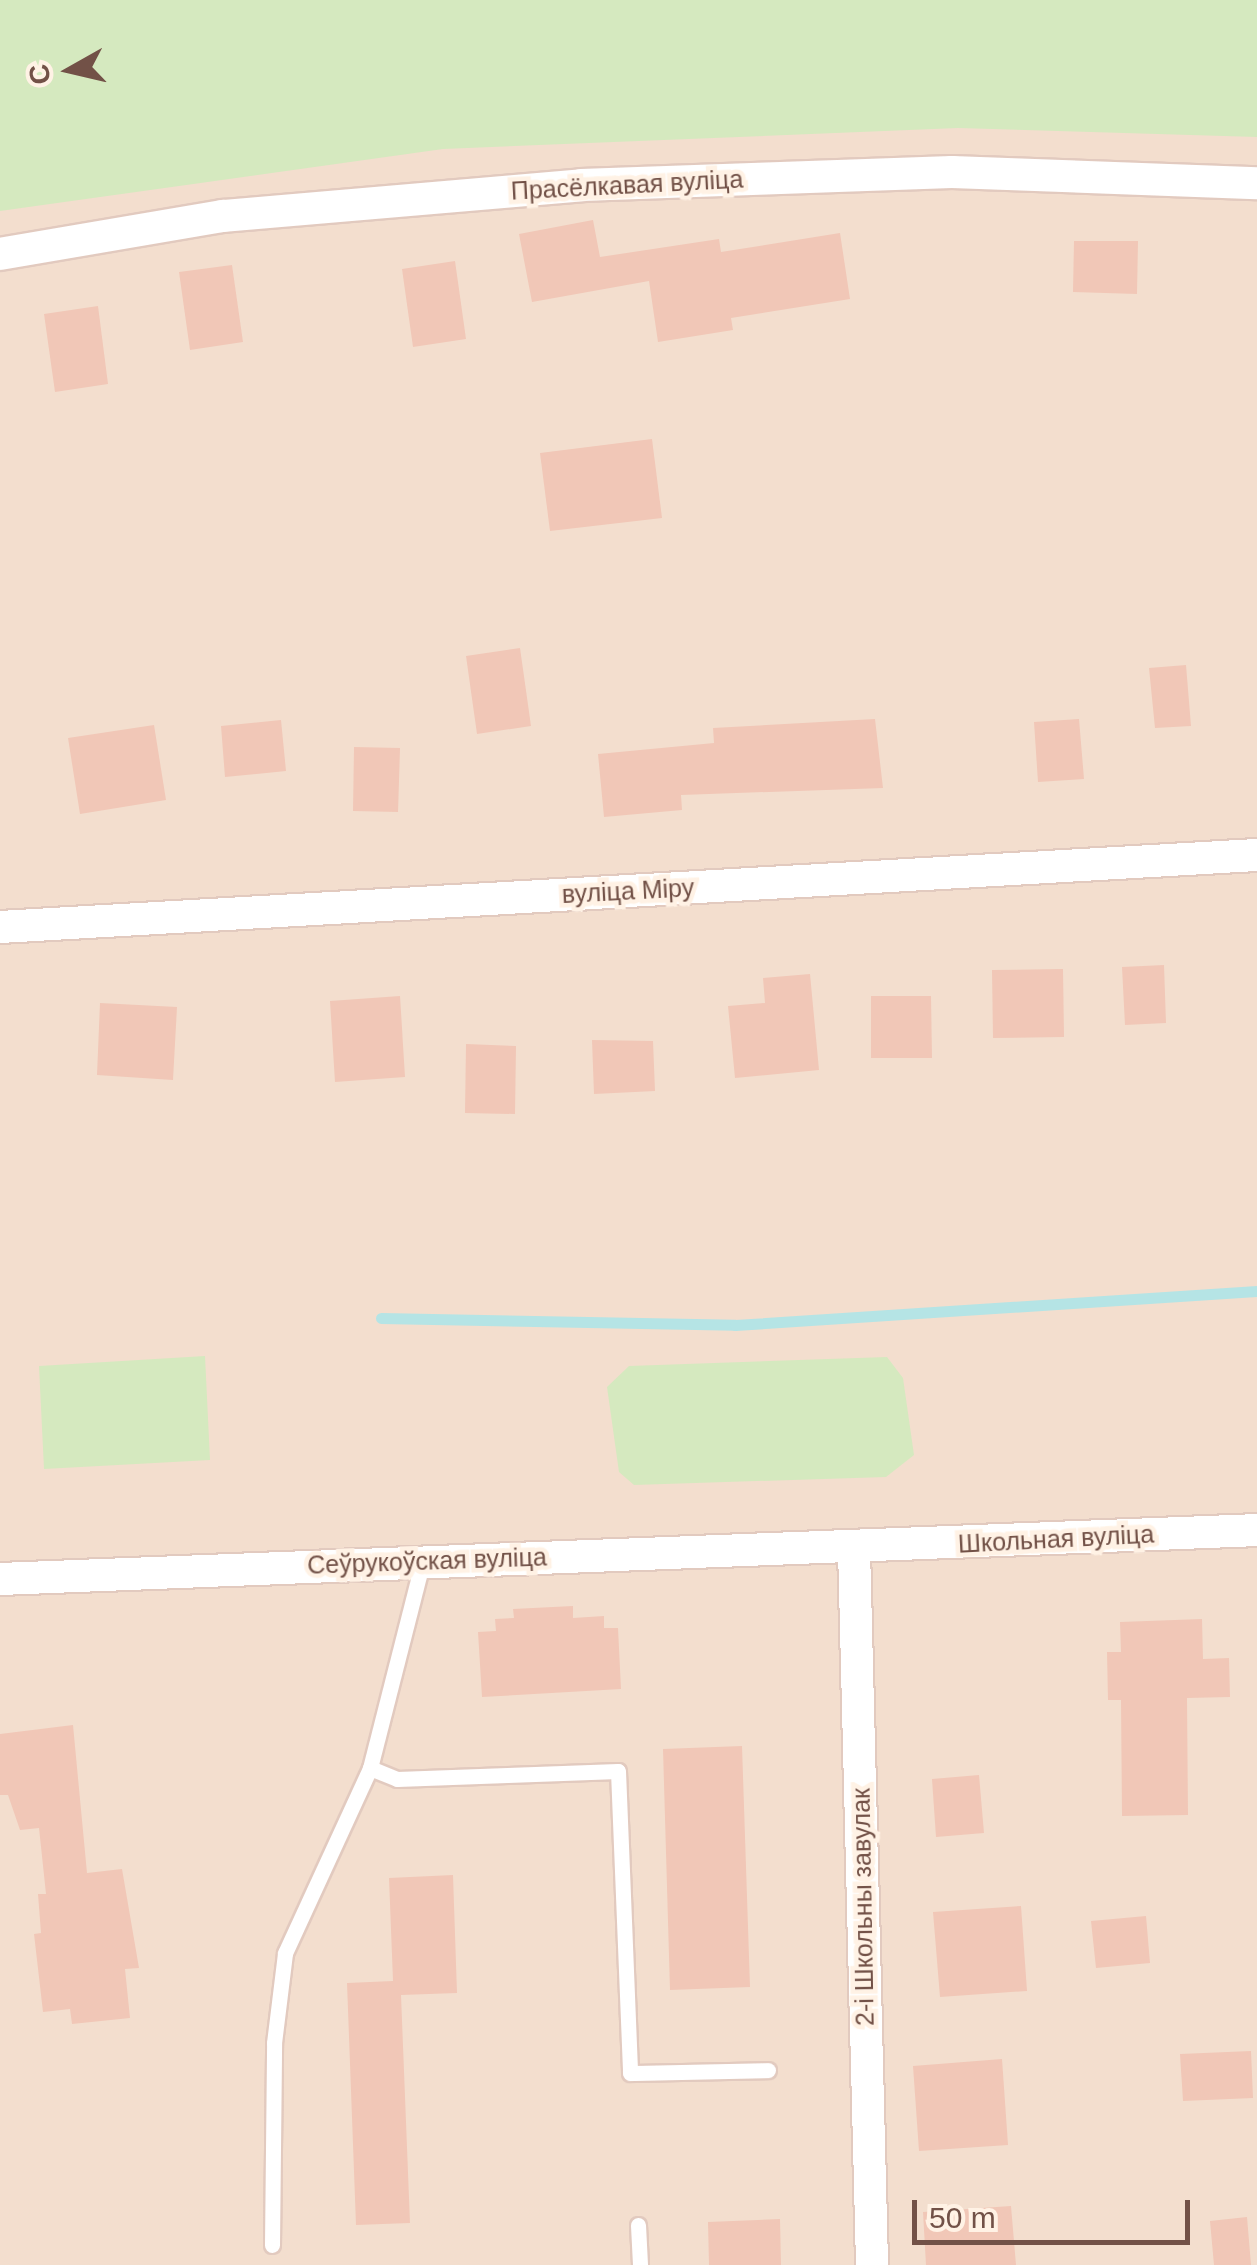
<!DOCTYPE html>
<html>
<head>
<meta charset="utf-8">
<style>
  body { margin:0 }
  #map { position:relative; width:1257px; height:2265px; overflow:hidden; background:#fceddf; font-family:Helvetica,sans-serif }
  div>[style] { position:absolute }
  .residential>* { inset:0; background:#f3dece }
  .green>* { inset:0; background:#d5e9bf }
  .stream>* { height:11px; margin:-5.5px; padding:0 5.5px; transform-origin:5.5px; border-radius:5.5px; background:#b5e4e5 }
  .building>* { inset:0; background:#f1c7b7 }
  .roads { filter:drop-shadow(2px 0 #e2cabf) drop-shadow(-2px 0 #e2cabf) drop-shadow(0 2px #e2cabf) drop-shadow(0 -2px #e2cabf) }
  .lane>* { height:15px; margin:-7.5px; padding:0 7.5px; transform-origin:7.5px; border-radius:7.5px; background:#fff }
  .street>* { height:32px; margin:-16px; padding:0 16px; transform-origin:16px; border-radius:16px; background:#fff }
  span { translate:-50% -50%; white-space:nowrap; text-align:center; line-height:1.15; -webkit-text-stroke:9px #fff2e5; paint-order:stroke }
  .street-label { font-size:25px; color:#725147 }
  .north { position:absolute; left:20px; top:20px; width:100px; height:100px; -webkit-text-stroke:8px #fff2e5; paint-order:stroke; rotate:262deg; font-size:28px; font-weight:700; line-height:40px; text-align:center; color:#725147 }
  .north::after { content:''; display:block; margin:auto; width:35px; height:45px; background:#725147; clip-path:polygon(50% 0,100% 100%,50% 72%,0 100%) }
  .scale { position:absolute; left:912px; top:2200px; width:278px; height:45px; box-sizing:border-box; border:5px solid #725147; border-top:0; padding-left:12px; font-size:30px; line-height:35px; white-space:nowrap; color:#725147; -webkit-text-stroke:8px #fff2e5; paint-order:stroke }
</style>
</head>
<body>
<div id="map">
  <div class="residential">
    <div style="clip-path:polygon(0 0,1257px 0,1257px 2265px,0 2265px)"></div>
  </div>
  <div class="green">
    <div style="clip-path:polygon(0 0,1257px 0,1257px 137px,958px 128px,443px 149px,0 211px)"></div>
    <div style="clip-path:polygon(205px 1356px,210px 1460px,44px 1469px,39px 1366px)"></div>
    <div style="clip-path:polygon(887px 1357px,903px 1378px,914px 1455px,886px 1477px,634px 1485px,619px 1472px,607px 1387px,629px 1366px)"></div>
  </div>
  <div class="stream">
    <div style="left:381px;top:1318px;width:354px;rotate:1.1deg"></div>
    <div style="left:735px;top:1325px;width:523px;rotate:-3.73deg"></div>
  </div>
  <div class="building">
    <div style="clip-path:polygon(593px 220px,600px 257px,719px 239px,721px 252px,840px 233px,850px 299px,731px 318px,733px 330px,658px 342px,649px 281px,532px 302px,519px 234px)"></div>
    <div style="clip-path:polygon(1074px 241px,1138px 241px,1137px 294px,1073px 292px)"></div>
    <div style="clip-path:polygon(455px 261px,466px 339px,413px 347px,402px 269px)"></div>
    <div style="clip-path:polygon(232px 265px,243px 342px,190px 350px,179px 272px)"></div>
    <div style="clip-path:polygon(98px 306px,108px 384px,55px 392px,44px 314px)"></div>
    <div style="clip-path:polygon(652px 439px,662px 518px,550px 531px,540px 453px)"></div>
    <div style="clip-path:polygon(520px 648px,531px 726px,477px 734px,466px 656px)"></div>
    <div style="clip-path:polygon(1186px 665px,1191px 726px,1155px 728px,1149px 668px)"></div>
    <div style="clip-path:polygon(875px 719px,883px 788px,681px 795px,682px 810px,604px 817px,598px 754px,714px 743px,713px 728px)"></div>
    <div style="clip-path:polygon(1079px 719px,1084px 779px,1038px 782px,1034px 722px)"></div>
    <div style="clip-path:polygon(281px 720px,286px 771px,225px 777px,221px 726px)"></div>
    <div style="clip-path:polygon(154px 725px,166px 800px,80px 814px,68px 738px)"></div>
    <div style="clip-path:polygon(354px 747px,400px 748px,398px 812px,353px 811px)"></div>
    <div style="clip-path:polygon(1164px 965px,1166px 1023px,1125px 1025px,1122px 967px)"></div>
    <div style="clip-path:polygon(1063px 969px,1064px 1037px,993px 1038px,992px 970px)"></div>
    <div style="clip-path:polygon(810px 974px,819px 1070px,735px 1078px,728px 1006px,765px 1003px,763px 978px)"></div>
    <div style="clip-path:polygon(400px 996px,405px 1077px,335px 1082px,330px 1001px)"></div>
    <div style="clip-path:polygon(871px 996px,931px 996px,932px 1058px,871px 1058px)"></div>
    <div style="clip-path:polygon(100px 1003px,177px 1007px,173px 1080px,97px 1075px)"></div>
    <div style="clip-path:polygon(592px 1040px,653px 1041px,655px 1091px,594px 1094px)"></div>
    <div style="clip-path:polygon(466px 1044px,516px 1046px,515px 1114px,465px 1113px)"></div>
    <div style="clip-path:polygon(573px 1606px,573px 1618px,604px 1616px,604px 1628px,618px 1628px,621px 1689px,482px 1697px,478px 1632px,496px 1631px,495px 1619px,514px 1618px,513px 1609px)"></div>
    <div style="clip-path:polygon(1202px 1619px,1203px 1659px,1229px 1658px,1230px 1697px,1187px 1698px,1188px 1815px,1122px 1816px,1121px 1700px,1108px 1700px,1107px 1652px,1121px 1652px,1120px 1622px)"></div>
    <div style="clip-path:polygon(73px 1725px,87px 1873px,122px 1869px,139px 1968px,125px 1969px,130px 2018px,72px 2024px,70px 2009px,43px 2012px,34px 1934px,41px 1933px,38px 1894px,46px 1894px,39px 1828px,20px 1830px,8px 1795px,0 1795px,0 1734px)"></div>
    <div style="clip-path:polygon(742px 1746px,750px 1987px,670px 1990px,663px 1749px)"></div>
    <div style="clip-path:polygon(979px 1775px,984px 1833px,936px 1837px,932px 1779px)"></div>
    <div style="clip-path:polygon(453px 1875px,457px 1993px,401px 1995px,410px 2223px,356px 2225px,347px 1983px,393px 1981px,389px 1878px)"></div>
    <div style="clip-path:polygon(1021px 1906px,1027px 1991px,940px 1997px,933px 1912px)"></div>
    <div style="clip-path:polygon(1146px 1916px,1150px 1963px,1096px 1968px,1091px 1921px)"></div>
    <div style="clip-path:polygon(1251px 2051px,1253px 2098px,1183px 2101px,1180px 2054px)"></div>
    <div style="clip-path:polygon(1002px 2059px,1008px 2145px,919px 2151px,913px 2066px)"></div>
    <div style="clip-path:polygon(1011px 2206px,1016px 2265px,926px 2265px,923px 2212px)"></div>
    <div style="clip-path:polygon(1247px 2217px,1251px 2265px,1214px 2265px,1210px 2221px)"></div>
    <div style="clip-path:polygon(780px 2219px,781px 2265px,709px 2265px,708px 2222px)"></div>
  </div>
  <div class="roads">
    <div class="lane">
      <div style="left:370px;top:1768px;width:29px;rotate:22deg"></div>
      <div style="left:397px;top:1779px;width:221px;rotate:-2.1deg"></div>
      <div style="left:618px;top:1771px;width:302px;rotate:87.7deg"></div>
      <div style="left:630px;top:2073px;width:138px;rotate:-1.2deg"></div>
      <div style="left:638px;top:2225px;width:40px;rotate:87.1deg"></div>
      <div style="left:272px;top:2245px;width:202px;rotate:-89.4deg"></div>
      <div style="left:274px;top:2043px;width:91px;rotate:-83deg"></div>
      <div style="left:285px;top:1953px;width:204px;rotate:-65.3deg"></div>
      <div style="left:370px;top:1768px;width:215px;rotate:-75.7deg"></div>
    </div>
    <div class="street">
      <div style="left:0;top:254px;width:226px;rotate:-9.7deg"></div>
      <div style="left:223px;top:216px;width:359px;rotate:-4.9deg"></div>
      <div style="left:581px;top:185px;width:371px;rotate:-2deg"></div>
      <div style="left:952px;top:172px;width:305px;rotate:2.1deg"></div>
      <div style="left:0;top:927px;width:1259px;rotate:-3.28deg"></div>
      <div style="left:854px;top:1548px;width:717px;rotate:88.56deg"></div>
      <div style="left:0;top:1579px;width:1258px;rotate:-2.23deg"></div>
    </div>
  </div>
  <div class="street-label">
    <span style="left:627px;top:185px;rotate:-3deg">Прасёлкавая вуліца</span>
    <span style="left:628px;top:891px;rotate:-3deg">вуліца Міру</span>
    <span style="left:1056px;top:1539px;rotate:-3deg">Школьная вуліца</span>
    <span style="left:427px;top:1561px;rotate:-2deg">Сеўрукоўская вуліца</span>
    <span style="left:863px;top:1907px;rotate:-91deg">2-і Школьны завулак</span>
  </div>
  <div class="north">С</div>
  <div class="scale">50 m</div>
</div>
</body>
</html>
